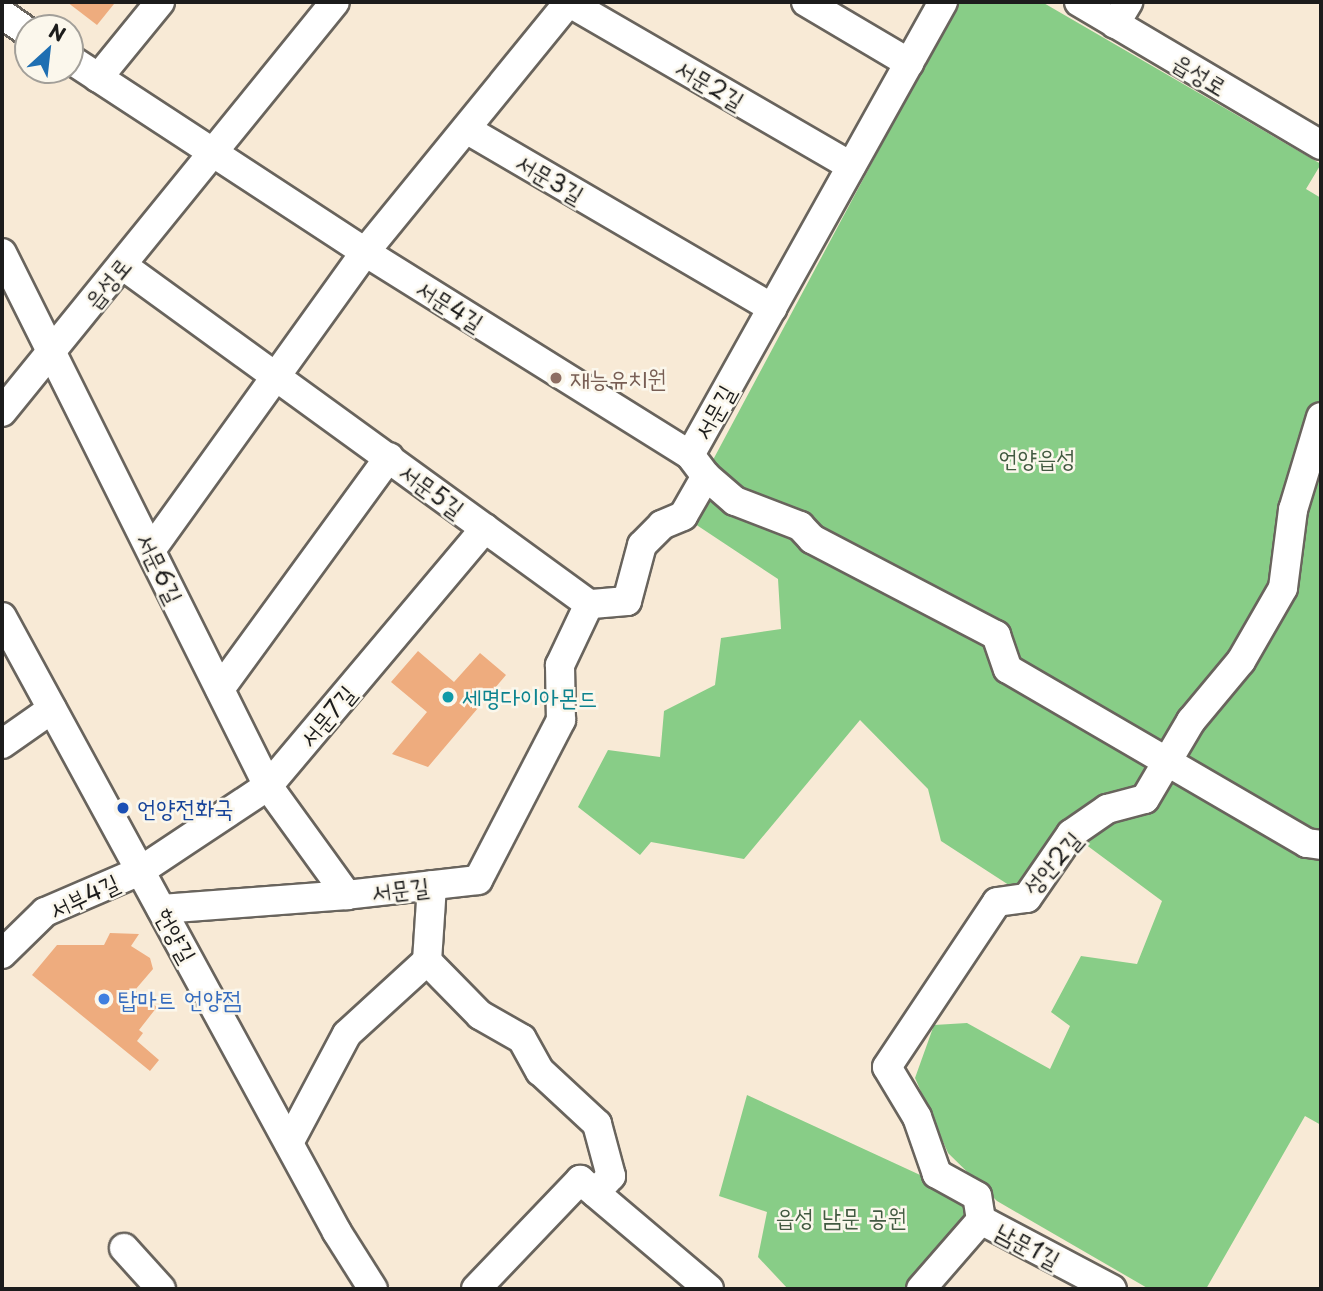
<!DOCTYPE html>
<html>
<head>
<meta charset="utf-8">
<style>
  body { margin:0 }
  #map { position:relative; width:1323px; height:1291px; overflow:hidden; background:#f8ead6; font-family:"Playpen Sans","Poor Story",sans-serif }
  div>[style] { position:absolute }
  .green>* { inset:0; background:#88cd87 }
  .building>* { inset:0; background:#eeac7e }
  .roads { filter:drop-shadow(2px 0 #69645d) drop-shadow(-2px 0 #69645d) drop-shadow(0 2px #69645d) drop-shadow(0 -2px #69645d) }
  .minor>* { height:28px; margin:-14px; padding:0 14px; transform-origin:14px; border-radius:14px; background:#fff }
  .dots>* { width:19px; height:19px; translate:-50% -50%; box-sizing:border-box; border:4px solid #fbf7ec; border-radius:50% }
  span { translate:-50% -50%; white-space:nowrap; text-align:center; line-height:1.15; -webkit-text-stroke:5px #fbf7ec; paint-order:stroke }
  .street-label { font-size:24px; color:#1c1c1c }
  .education-label { font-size:24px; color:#785e54 }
  .left { translate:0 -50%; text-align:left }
  .park-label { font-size:24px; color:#425a41 }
  .culture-label { font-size:24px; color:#0d838f }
  .transit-label { font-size:24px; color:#164399 }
  .shop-label { font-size:24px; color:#366cbe }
  .frame { position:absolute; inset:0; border:4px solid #1c1c1c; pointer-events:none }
  .north { position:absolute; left:14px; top:14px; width:70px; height:70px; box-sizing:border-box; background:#fbf7ec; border:2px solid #a29f99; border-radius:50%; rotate:27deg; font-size:19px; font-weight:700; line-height:28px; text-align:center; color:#1c1c1c }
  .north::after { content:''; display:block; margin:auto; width:24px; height:32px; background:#1f6fb2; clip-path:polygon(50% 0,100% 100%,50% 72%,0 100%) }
</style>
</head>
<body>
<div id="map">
  <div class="green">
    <div style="clip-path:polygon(958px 2px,1042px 2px,1321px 164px,1306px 189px,1321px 198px,1321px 1125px,1305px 1116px,1206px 1289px,1149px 1289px,997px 1201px,948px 1153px,915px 1078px,934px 1025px,967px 1023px,1050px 1069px,1070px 1026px,1051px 1012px,1081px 956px,1137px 964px,1162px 901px,1085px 844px,1015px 889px,941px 841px,928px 789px,860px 720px,744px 859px,651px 842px,640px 855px,578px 807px,608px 750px,660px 757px,664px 711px,715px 685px,721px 638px,781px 629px,778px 579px,683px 516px)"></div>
    <div style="clip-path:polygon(747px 1095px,970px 1198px,972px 1220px,913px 1289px,788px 1289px,758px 1257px,767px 1212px,719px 1196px)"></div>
  </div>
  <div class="building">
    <div style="clip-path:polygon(67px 2px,111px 2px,114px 4px,97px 25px)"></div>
    <div style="clip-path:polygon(418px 651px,454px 682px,480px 653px,506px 675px,428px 767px,392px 754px,427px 712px,391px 682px)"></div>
    <div style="clip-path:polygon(110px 933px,139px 934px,131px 946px,150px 958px,153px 969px,135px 990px,157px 1007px,139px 1030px,143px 1033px,137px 1041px,159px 1060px,150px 1071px,32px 975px,57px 945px,104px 945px)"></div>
  </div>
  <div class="roads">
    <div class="minor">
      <div style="left:568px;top:2px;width:327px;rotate:30.1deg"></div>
      <div style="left:806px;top:2px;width:120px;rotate:30.6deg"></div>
      <div style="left:1079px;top:2px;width:281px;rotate:30.6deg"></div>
      <div style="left:2px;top:14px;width:32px;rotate:35deg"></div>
      <div style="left:1115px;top:24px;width:26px;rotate:-59deg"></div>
      <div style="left:70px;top:59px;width:353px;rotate:33.2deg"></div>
      <div style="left:365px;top:252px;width:383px;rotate:32deg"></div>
      <div style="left:690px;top:455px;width:26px;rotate:53deg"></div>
      <div style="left:706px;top:476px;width:46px;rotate:119.9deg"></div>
      <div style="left:683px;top:516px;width:23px;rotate:157deg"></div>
      <div style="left:662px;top:525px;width:28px;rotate:135deg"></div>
      <div style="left:642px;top:545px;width:58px;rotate:105deg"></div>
      <div style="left:627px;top:601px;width:38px;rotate:175deg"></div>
      <div style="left:589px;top:604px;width:68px;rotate:115.4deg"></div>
      <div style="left:560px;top:665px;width:55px;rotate:89deg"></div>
      <div style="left:561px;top:720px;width:180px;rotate:117.4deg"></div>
      <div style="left:478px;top:880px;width:132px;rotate:173.5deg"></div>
      <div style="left:347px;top:895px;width:186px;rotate:175.7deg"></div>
      <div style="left:98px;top:78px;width:98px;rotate:-50.8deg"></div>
      <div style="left:466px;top:129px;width:355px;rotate:30.3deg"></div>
      <div style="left:2px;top:253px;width:596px;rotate:63.48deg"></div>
      <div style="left:268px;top:786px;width:135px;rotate:54.1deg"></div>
      <div style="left:122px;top:265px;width:577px;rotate:35.98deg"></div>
      <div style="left:2px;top:412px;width:528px;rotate:-50.92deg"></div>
      <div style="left:690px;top:455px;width:519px;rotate:-60.82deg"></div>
      <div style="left:706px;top:476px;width:38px;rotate:41deg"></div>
      <div style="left:735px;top:501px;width:70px;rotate:21deg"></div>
      <div style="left:800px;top:526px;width:18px;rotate:47deg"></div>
      <div style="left:812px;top:539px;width:208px;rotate:27.6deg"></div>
      <div style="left:996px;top:635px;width:36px;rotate:71deg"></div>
      <div style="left:1008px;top:669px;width:346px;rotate:30.2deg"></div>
      <div style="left:1307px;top:843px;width:14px;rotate:8deg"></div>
      <div style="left:151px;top:550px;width:367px;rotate:-54.3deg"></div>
      <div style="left:365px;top:252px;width:323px;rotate:-50.8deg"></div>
      <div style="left:2px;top:617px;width:700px;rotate:61.42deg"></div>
      <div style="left:337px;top:1232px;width:67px;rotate:57.7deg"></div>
      <div style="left:220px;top:689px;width:287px;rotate:-53.9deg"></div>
      <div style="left:2px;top:744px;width:61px;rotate:-35deg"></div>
      <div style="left:2px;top:954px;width:60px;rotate:-44.3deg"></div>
      <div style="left:45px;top:912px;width:103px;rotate:-23.3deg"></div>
      <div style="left:140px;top:871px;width:154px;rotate:-33.6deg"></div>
      <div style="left:268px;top:786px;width:337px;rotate:-49.9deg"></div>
      <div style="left:427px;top:961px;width:76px;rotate:45.5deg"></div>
      <div style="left:480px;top:1015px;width:48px;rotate:29.7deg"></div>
      <div style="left:522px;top:1039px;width:37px;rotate:61deg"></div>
      <div style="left:540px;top:1071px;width:78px;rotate:42.9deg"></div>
      <div style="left:597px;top:1124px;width:54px;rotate:74.9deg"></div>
      <div style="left:611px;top:1176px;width:23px;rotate:133deg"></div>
      <div style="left:289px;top:1143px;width:123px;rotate:-62deg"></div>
      <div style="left:347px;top:1034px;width:108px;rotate:-42.4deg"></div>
      <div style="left:427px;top:961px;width:76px;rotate:-86.2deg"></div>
      <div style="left:981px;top:1220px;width:24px;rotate:-99deg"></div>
      <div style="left:977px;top:1196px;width:46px;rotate:-151.2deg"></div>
      <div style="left:937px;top:1174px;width:60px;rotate:-109.3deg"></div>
      <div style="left:917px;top:1117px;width:58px;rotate:-121deg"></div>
      <div style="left:887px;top:1067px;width:198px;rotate:-56.3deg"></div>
      <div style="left:997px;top:902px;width:30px;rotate:-8deg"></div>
      <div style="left:1027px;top:898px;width:78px;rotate:-55.5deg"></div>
      <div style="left:1071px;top:834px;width:44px;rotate:-34.8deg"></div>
      <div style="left:1107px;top:809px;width:39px;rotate:-15deg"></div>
      <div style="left:1145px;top:799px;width:91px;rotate:-59.5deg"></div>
      <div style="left:1191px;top:721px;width:78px;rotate:-50.2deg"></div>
      <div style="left:1241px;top:661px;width:84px;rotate:-60.1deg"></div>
      <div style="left:1283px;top:588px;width:79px;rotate:-82.7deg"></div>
      <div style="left:1293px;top:510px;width:97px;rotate:-73.2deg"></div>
      <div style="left:981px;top:1220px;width:148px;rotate:27.8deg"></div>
      <div style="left:124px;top:1248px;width:55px;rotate:47.9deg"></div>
      <div style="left:476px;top:1289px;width:151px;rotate:-46.3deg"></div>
      <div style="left:580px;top:1180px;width:169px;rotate:40.2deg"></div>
      <div style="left:921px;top:1289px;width:91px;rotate:-49deg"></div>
    </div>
  </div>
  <div class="dots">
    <div style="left:556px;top:378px;background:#8d6e63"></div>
    <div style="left:448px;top:697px;background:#0f9aa8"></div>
    <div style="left:123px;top:808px;background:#1a4fb4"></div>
    <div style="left:104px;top:999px;background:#3f7fe0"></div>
  </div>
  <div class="street-label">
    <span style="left:1200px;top:74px;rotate:31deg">읍성로</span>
    <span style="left:710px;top:84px;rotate:30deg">서문2길</span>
    <span style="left:550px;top:178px;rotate:30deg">서문3길</span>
    <span style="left:107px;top:283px;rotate:-51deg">읍성로</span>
    <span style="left:450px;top:305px;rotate:32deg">서문4길</span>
    <span style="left:714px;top:412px;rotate:-61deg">서문길</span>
    <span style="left:432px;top:490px;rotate:36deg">서문5길</span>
    <span style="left:160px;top:568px;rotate:64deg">서문6길</span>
    <span style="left:327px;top:716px;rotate:-50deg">서문7길</span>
    <span style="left:1052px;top:863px;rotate:-49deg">성안2길</span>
    <span style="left:400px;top:889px;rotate:-7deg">서문길</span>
    <span style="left:84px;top:896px;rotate:-25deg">서부4길</span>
    <span style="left:176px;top:935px;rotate:61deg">헌양길</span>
    <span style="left:1028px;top:1245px;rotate:28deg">남문1길</span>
  </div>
  <div class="education-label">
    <span class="left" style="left:570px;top:378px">재능유치원</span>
  </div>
  <div class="park-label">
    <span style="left:1037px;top:458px">언양읍성</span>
    <span style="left:841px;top:1217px">읍성 남문 공원</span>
  </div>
  <div class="culture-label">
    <span class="left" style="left:462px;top:697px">세명다이아몬드</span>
  </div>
  <div class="transit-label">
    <span class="left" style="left:137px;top:808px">언양전화국</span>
  </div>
  <div class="shop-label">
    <span class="left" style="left:118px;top:999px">탑마트 언양점</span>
  </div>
  <div class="frame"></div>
  <div class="north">N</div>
</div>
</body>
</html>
